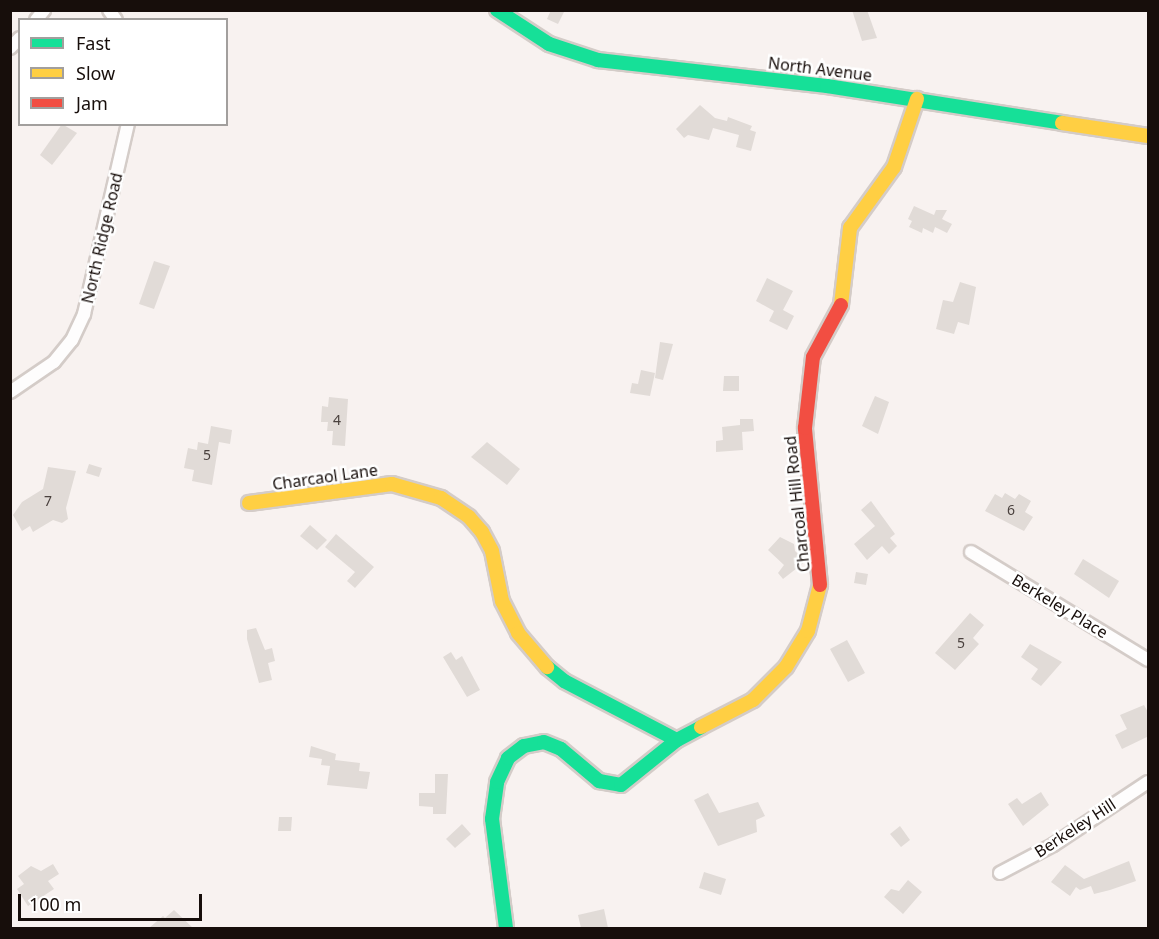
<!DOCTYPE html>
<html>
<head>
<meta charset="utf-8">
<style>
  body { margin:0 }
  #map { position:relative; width:1159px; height:939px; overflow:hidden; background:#f8f2f0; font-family:"Noto Sans",sans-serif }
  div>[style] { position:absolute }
  .building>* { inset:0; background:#e1dbd7 }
  .roads { filter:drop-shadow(2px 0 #d4ccc8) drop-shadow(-2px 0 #d4ccc8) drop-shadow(0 2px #d4ccc8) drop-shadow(0 -2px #d4ccc8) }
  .street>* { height:12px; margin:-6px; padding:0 6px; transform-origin:6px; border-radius:6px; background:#fefdfd }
  .fast>* { height:14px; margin:-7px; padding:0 7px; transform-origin:7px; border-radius:7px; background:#16e098 }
  .slow>* { height:14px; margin:-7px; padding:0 7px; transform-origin:7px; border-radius:7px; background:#ffcf43 }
  .jam>* { height:14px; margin:-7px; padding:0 7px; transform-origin:7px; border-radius:7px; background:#f24e42 }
  span { translate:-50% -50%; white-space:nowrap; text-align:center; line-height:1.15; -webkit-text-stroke:5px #fff; paint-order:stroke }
  .number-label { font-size:14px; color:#4a413e }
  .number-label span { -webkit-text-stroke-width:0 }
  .street-label { font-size:16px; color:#170e0b }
  .frame { position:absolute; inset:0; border:12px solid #170e0b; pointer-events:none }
  .legend { position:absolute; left:18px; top:18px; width:210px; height:108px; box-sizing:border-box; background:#fff; border:2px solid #a29f9d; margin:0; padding:8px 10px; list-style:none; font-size:18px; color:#170e0b }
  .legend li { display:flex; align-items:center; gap:12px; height:30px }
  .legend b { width:30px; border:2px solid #a29f9d }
  .scale { position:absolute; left:18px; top:894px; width:184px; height:27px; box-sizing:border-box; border:3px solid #170e0b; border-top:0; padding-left:8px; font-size:18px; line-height:21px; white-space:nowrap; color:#170e0b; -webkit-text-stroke:4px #fff; paint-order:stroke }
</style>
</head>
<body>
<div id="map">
  <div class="building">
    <div style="clip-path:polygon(551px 10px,565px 10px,558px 24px,547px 19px)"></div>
    <div style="clip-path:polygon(852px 10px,867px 10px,877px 38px,862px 41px)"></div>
    <div style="clip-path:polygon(700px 105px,715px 118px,727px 121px,728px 117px,752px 126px,750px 130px,756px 132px,751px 151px,736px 147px,739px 135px,713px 128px,709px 140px,688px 135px,684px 138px,676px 129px)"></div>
    <div style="clip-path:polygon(62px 124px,77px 133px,52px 165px,40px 155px)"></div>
    <div style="clip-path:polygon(914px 206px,934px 215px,936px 210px,947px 210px,942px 219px,952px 224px,947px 233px,935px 227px,933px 233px,923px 228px,922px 233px,909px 227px,912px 221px,908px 219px)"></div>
    <div style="clip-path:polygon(154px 261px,170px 266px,154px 309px,139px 304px)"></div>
    <div style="clip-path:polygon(767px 278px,793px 291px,783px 310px,794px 316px,787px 330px,769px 321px,774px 311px,756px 301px)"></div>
    <div style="clip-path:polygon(960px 282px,976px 287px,969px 325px,958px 322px,954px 334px,936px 329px,943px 300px,953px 302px)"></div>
    <div style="clip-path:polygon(660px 342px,673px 344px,663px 380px,655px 378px)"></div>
    <div style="clip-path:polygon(641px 370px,655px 373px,650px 396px,630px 393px,632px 383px,638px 384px)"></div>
    <div style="clip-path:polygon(724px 376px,739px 376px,739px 391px,723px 391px)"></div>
    <div style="clip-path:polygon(875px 396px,889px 402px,878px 434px,862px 426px)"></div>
    <div style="clip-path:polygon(329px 397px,348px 399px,345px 446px,332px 445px,333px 431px,327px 431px,328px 422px,321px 422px,322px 406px,328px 407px)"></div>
    <div style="clip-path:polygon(740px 419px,753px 419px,754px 431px,742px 432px,743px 450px,716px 452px,716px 441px,723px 440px,722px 427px,740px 425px)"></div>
    <div style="clip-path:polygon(211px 426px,232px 430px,230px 444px,219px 442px,212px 485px,192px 481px,194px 470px,184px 468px,188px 448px,197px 450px,198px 442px,208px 444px)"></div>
    <div style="clip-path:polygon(487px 442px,520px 469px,507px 485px,471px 457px)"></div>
    <div style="clip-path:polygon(89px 464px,102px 468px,99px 477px,86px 473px)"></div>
    <div style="clip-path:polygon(48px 467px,76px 471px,66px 508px,68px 519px,62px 523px,53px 520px,33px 532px,30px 526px,22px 531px,13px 515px,22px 502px,43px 489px)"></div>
    <div style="clip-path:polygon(1005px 493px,1015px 499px,1019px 494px,1031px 501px,1025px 512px,1033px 517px,1024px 531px,985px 511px,995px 494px,1002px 498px)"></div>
    <div style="clip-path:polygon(871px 501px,895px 534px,890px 538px,897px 546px,889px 554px,882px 546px,867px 560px,854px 544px,875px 526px,861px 510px)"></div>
    <div style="clip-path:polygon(310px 525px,327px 540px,317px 550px,300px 536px)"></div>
    <div style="clip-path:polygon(336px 534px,374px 567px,355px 588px,347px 581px,355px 572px,325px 547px)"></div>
    <div style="clip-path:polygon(780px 537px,794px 544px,795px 551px,806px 561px,783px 579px,778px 573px,784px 565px,768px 550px)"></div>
    <div style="clip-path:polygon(1083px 559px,1119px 581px,1109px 598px,1074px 574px)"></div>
    <div style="clip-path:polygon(856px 572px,868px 574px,866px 585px,854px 583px)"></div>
    <div style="clip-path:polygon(970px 613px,984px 625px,973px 638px,979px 644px,955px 670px,935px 653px)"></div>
    <div style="clip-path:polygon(256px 628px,265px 650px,272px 648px,275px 661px,268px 663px,272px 680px,259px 683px,247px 639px,247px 630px)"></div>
    <div style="clip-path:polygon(847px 640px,865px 673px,848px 682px,830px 649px)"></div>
    <div style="clip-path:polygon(1030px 644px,1062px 662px,1041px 686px,1031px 679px,1038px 669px,1021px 657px)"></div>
    <div style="clip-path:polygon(451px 652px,456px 660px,462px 656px,480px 690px,467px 697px,443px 657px)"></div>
    <div style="clip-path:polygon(1144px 705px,1149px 714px,1149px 736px,1122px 749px,1115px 735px,1127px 729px,1120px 715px)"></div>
    <div style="clip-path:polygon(311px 746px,336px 754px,335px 760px,360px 763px,359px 771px,370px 772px,367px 789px,327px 785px,330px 766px,321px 765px,322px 759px,309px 757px)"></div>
    <div style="clip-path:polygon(435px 774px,448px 774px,446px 814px,433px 814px,433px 807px,419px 806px,419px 793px,435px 793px)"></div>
    <div style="clip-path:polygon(1041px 792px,1049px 805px,1023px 826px,1008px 804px,1017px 798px,1022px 804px)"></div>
    <div style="clip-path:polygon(708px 793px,719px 813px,758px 802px,765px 816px,756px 820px,757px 832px,718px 846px,694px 800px)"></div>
    <div style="clip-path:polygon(279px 817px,292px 817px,291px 831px,278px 831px)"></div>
    <div style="clip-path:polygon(462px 824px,471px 834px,455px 848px,446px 839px)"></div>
    <div style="clip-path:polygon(900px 826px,910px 840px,901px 847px,890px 834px)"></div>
    <div style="clip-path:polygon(1129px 861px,1136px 881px,1110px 890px,1094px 894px,1091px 886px,1080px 890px,1076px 887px,1070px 896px,1051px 882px,1065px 865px,1084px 879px)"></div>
    <div style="clip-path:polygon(53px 864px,59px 874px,48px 881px,54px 889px,28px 906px,17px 889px,24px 884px,18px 876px,31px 866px,41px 871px)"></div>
    <div style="clip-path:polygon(704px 872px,726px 879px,721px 895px,699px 888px)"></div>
    <div style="clip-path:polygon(908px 880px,922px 892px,903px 914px,884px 897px,891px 889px,899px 891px)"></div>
    <div style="clip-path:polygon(604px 909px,608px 928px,581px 928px,578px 915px)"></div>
    <div style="clip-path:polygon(174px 910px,193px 928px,149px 928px,163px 916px,165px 918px)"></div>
  </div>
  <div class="roads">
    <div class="street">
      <div style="left:109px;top:10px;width:12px;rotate:55deg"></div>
      <div style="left:36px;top:20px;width:13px;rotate:-51deg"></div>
      <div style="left:10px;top:48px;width:14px;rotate:-45deg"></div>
      <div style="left:10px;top:392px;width:53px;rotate:-34.3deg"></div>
      <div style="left:54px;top:362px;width:28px;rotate:-51deg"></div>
      <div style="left:72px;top:340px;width:29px;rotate:-65deg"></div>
      <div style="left:84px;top:314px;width:195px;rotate:-77deg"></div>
      <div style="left:971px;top:552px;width:207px;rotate:31.4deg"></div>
      <div style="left:1000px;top:873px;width:60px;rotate:-27.8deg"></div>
      <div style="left:1053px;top:845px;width:114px;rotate:-33.6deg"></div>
    </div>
    <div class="fast">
      <div style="left:497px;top:10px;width:62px;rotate:33.2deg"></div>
      <div style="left:549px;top:44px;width:52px;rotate:18.1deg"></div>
      <div style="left:598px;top:60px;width:230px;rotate:6.5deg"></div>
      <div style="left:827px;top:86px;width:238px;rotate:8.9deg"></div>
      <div style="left:547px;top:667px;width:22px;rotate:39deg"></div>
      <div style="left:564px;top:681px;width:127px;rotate:27.6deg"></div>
      <div style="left:506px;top:928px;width:110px;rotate:-97.3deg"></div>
      <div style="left:492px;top:819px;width:37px;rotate:-82deg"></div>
      <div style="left:497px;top:782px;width:26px;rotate:-65deg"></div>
      <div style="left:508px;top:758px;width:20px;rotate:-37deg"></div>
      <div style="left:524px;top:746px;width:20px;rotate:-11deg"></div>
      <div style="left:544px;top:742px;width:18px;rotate:22deg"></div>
      <div style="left:561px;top:749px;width:50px;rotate:40.1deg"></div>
      <div style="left:599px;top:781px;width:22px;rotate:10deg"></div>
      <div style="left:621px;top:785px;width:72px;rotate:-38.8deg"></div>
      <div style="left:677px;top:740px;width:27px;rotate:-28deg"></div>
    </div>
    <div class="slow">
      <div style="left:1062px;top:123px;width:87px;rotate:8.6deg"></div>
      <div style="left:841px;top:305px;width:78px;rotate:-83.3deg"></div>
      <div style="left:850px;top:228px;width:75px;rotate:-54.2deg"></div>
      <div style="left:894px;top:167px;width:72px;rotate:-71.3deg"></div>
      <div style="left:249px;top:503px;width:144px;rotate:-7.6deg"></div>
      <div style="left:392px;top:484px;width:51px;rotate:15.9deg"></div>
      <div style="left:441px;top:498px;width:34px;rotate:34deg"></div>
      <div style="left:469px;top:517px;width:20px;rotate:49deg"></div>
      <div style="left:482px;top:532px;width:21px;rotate:62deg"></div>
      <div style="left:492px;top:551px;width:51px;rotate:78.7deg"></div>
      <div style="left:502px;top:601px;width:36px;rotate:63deg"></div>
      <div style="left:518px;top:633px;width:45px;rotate:49.5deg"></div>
      <div style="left:701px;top:727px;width:59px;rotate:-27.4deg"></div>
      <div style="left:753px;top:700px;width:47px;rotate:-45deg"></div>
      <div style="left:786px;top:667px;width:42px;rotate:-58.6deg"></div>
      <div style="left:808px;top:631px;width:48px;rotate:-75.4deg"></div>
    </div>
    <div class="jam">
      <div style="left:820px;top:585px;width:158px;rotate:-95.5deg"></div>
      <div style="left:805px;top:428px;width:71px;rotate:-83.6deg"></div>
      <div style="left:813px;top:357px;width:59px;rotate:-61.7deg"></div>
    </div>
  </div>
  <div class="number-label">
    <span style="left:337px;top:420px">4</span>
    <span style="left:207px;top:455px">5</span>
    <span style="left:48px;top:501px">7</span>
    <span style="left:1011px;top:510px">6</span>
    <span style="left:961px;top:643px">5</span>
  </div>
  <div class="street-label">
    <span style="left:820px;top:69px;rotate:7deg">North Avenue</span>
    <span style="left:102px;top:238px;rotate:-77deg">North Ridge Road</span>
    <span style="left:325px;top:477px;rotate:-8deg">Charcaol Lane</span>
    <span style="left:797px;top:504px;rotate:-96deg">Charcoal Hill Road</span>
    <span style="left:1060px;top:606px;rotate:31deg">Berkeley Place</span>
    <span style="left:1075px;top:828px;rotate:-33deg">Berkeley Hill</span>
  </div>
  <div class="frame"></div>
  <ul class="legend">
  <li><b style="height:8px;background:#16e098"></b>Fast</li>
  <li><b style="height:8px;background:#ffcf43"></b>Slow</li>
  <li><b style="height:8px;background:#f24e42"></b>Jam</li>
  </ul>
  <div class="scale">100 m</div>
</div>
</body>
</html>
